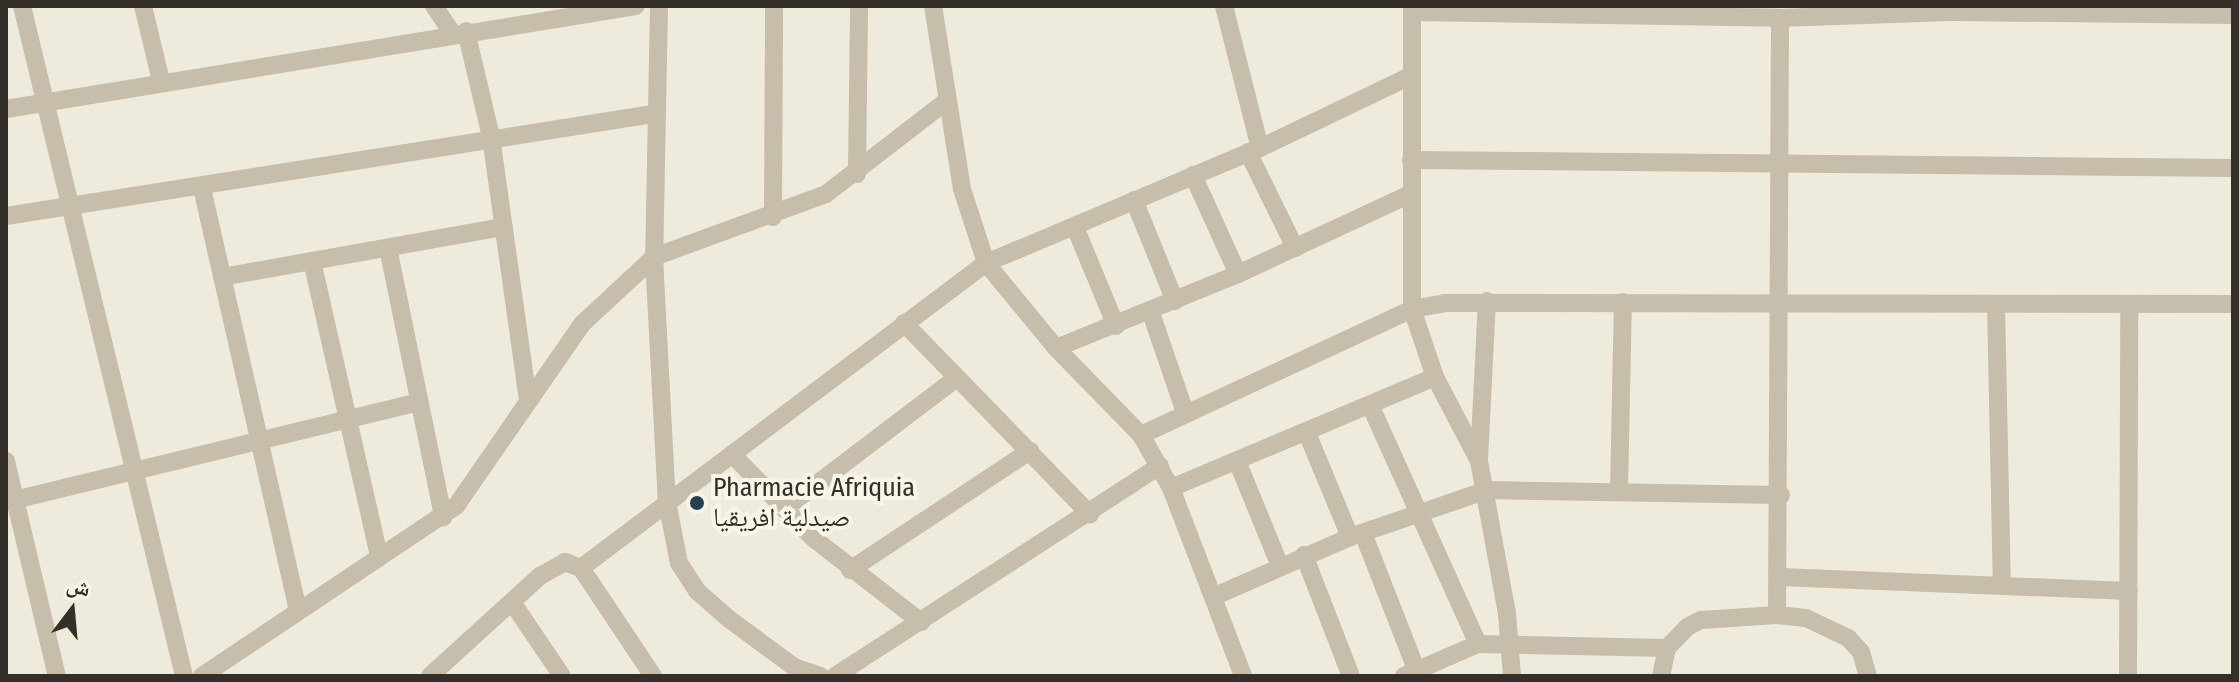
<!DOCTYPE html>
<html>
<head>
<meta charset="utf-8">
<style>
  body { margin:0 }
  #map { position:relative; width:2239px; height:682px; overflow:hidden; background:#efebdc; font-family:"Fira Sans Condensed","Noto Naskh Arabic",sans-serif }
  div>[style] { position:absolute }
  .street>* { height:18px; margin:-9px; padding:0 9px; transform-origin:9px; border-radius:9px; background:#c6bdaa }
  .dots>* { width:22px; height:22px; translate:-50% -50%; box-sizing:border-box; border:4px solid #f7f4e8; border-radius:50% }
  span { translate:-50% -50%; white-space:nowrap; text-align:center; line-height:1.15; -webkit-text-stroke:8px #f7f4e8; paint-order:stroke }
  .poi-label { font-size:26px; color:#342f28 }
  .left { translate:0 -50%; text-align:left }
  .frame { position:absolute; inset:0; border:8px solid #342f28; pointer-events:none }
  .north { position:absolute; left:32px; top:570px; width:80px; height:80px; -webkit-text-stroke:6px #f7f4e8; paint-order:stroke; rotate:16deg; font-size:22px; font-weight:700; line-height:32px; text-align:center; color:#342f28 }
  .north::after { content:''; display:block; margin:auto; width:28px; height:36px; background:#342f28; clip-path:polygon(50% 0,100% 100%,50% 72%,0 100%) }
</style>
</head>
<body>
<div id="map">
  <div class="street">
    <div style="left:22px;top:6px;width:689px;rotate:76.41deg"></div>
    <div style="left:143px;top:6px;width:77px;rotate:76.5deg"></div>
    <div style="left:434px;top:6px;width:32px;rotate:56deg"></div>
    <div style="left:659px;top:6px;width:251px;rotate:91.1deg"></div>
    <div style="left:654px;top:257px;width:245px;rotate:87deg"></div>
    <div style="left:667px;top:502px;width:62px;rotate:78.9deg"></div>
    <div style="left:679px;top:563px;width:33px;rotate:57deg"></div>
    <div style="left:697px;top:591px;width:43px;rotate:41.2deg"></div>
    <div style="left:729px;top:619px;width:81px;rotate:36.4deg"></div>
    <div style="left:794px;top:667px;width:28px;rotate:19deg"></div>
    <div style="left:933px;top:6px;width:185px;rotate:81deg"></div>
    <div style="left:962px;top:189px;width:78px;rotate:72deg"></div>
    <div style="left:986px;top:263px;width:110px;rotate:50.5deg"></div>
    <div style="left:1056px;top:348px;width:122px;rotate:45.7deg"></div>
    <div style="left:1141px;top:435px;width:61px;rotate:60.5deg"></div>
    <div style="left:1171px;top:488px;width:201px;rotate:69deg"></div>
    <div style="left:1224px;top:6px;width:146px;rotate:75.8deg"></div>
    <div style="left:1412px;top:6px;width:303px;rotate:90deg"></div>
    <div style="left:1412px;top:309px;width:72px;rotate:71.3deg"></div>
    <div style="left:1435px;top:377px;width:95px;rotate:62.4deg"></div>
    <div style="left:1413px;top:12px;width:367px;rotate:0.9deg"></div>
    <div style="left:1780px;top:18px;width:170px;rotate:-2deg"></div>
    <div style="left:1950px;top:12px;width:283px;rotate:0.6deg"></div>
    <div style="left:466px;top:31px;width:109px;rotate:76.7deg"></div>
    <div style="left:491px;top:137px;width:267px;rotate:82deg"></div>
    <div style="left:6px;top:109px;width:638px;rotate:-9.29deg"></div>
    <div style="left:1248px;top:152px;width:107px;rotate:63.9deg"></div>
    <div style="left:1411px;top:160px;width:822px;rotate:0.56deg"></div>
    <div style="left:857px;top:174px;width:168px;rotate:-89.3deg"></div>
    <div style="left:1193px;top:175px;width:109px;rotate:65.6deg"></div>
    <div style="left:202px;top:188px;width:433px;rotate:77.2deg"></div>
    <div style="left:1134px;top:200px;width:109px;rotate:67.9deg"></div>
    <div style="left:6px;top:216px;width:655px;rotate:-8.96deg"></div>
    <div style="left:773px;top:217px;width:211px;rotate:-89.7deg"></div>
    <div style="left:1075px;top:227px;width:107px;rotate:67.5deg"></div>
    <div style="left:388px;top:248px;width:275px;rotate:78.4deg"></div>
    <div style="left:312px;top:261px;width:303px;rotate:77.2deg"></div>
    <div style="left:222px;top:277px;width:286px;rotate:-10.1deg"></div>
    <div style="left:1487px;top:301px;width:160px;rotate:92.9deg"></div>
    <div style="left:1479px;top:461px;width:156px;rotate:79.6deg"></div>
    <div style="left:1507px;top:614px;width:62px;rotate:85.4deg"></div>
    <div style="left:1996px;top:305px;width:279px;rotate:88.8deg"></div>
    <div style="left:1150px;top:310px;width:108px;rotate:71.1deg"></div>
    <div style="left:904px;top:323px;width:267px;rotate:45.8deg"></div>
    <div style="left:1056px;top:348px;width:196px;rotate:-22.1deg"></div>
    <div style="left:1238px;top:274px;width:190px;rotate:-24.9deg"></div>
    <div style="left:1371px;top:407px;width:260px;rotate:65.7deg"></div>
    <div style="left:1307px;top:433px;width:113px;rotate:67.5deg"></div>
    <div style="left:1141px;top:435px;width:299px;rotate:-24.9deg"></div>
    <div style="left:1412px;top:309px;width:34px;rotate:-10deg"></div>
    <div style="left:1445px;top:303px;width:788px;rotate:0.07deg"></div>
    <div style="left:732px;top:454px;width:117px;rotate:46deg"></div>
    <div style="left:813px;top:538px;width:137px;rotate:37.9deg"></div>
    <div style="left:6px;top:461px;width:221px;rotate:76.7deg"></div>
    <div style="left:1237px;top:461px;width:113px;rotate:67.7deg"></div>
    <div style="left:1171px;top:488px;width:286px;rotate:-22.8deg"></div>
    <div style="left:1619px;top:490px;width:188px;rotate:-88.8deg"></div>
    <div style="left:6px;top:502px;width:424px;rotate:-13.6deg"></div>
    <div style="left:784px;top:509px;width:215px;rotate:-37.2deg"></div>
    <div style="left:1363px;top:533px;width:146px;rotate:68.7deg"></div>
    <div style="left:1304px;top:555px;width:130px;rotate:68.8deg"></div>
    <div style="left:581px;top:568px;width:507px;rotate:-36.98deg"></div>
    <div style="left:986px;top:263px;width:297px;rotate:-22.8deg"></div>
    <div style="left:1260px;top:148px;width:166px;rotate:-25.6deg"></div>
    <div style="left:850px;top:570px;width:216px;rotate:-33.5deg"></div>
    <div style="left:1781px;top:577px;width:348px;rotate:2.3deg"></div>
    <div style="left:1215px;top:596px;width:147px;rotate:-23.6deg"></div>
    <div style="left:1350px;top:537px;width:145px;rotate:-18.9deg"></div>
    <div style="left:1487px;top:490px;width:294px;rotate:1deg"></div>
    <div style="left:512px;top:602px;width:89px;rotate:56deg"></div>
    <div style="left:1777px;top:615px;width:597px;rotate:-89.71deg"></div>
    <div style="left:202px;top:676px;width:306px;rotate:-33.8deg"></div>
    <div style="left:456px;top:506px;width:221px;rotate:-55.3deg"></div>
    <div style="left:582px;top:324px;width:98px;rotate:-42.9deg"></div>
    <div style="left:654px;top:257px;width:183px;rotate:-20.1deg"></div>
    <div style="left:826px;top:194px;width:150px;rotate:-37.7deg"></div>
    <div style="left:430px;top:676px;width:149px;rotate:-42.3deg"></div>
    <div style="left:540px;top:576px;width:29px;rotate:-29deg"></div>
    <div style="left:565px;top:562px;width:17px;rotate:21deg"></div>
    <div style="left:581px;top:568px;width:130px;rotate:56.3deg"></div>
    <div style="left:835px;top:676px;width:387px;rotate:-32.9deg"></div>
    <div style="left:1404px;top:676px;width:81px;rotate:-23.4deg"></div>
    <div style="left:1478px;top:644px;width:189px;rotate:1.2deg"></div>
    <div style="left:1661px;top:676px;width:29px;rotate:-78deg"></div>
    <div style="left:1667px;top:648px;width:29px;rotate:-46deg"></div>
    <div style="left:1687px;top:627px;width:16px;rotate:-27deg"></div>
    <div style="left:1701px;top:620px;width:76px;rotate:-3.8deg"></div>
    <div style="left:1777px;top:615px;width:29px;rotate:6deg"></div>
    <div style="left:1806px;top:618px;width:47px;rotate:25.5deg"></div>
    <div style="left:1848px;top:638px;width:19px;rotate:47deg"></div>
    <div style="left:1861px;top:652px;width:25px;rotate:74deg"></div>
    <div style="left:2128px;top:676px;width:371px;rotate:-89.8deg"></div>
  </div>
  <div class="dots">
    <div style="left:697px;top:503px;background:#234250"></div>
  </div>
  <div class="poi-label">
    <span class="left" style="left:713px;top:503px">Pharmacie Afriquia<br>صيدلية افريقيا</span>
  </div>
  <div class="frame"></div>
  <div class="north">ش</div>
</div>
</body>
</html>
